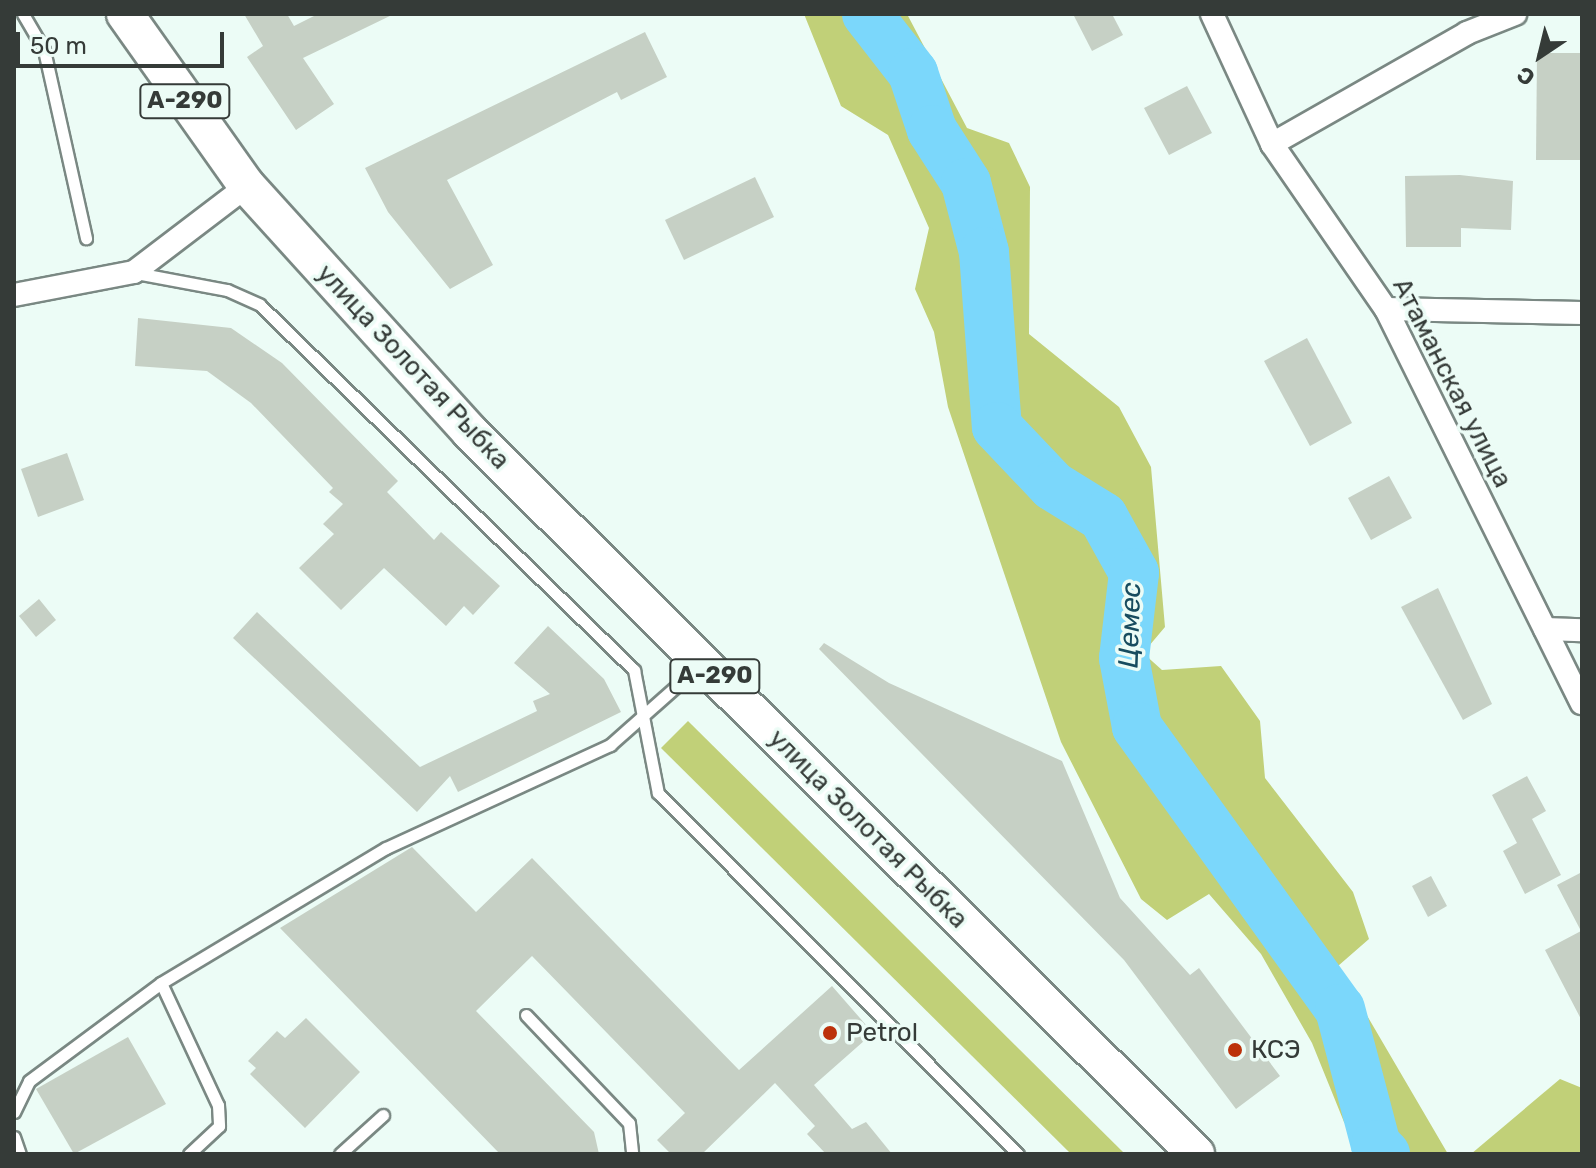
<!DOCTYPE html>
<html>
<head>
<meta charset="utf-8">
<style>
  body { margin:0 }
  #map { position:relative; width:1596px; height:1168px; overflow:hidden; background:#ecfcf6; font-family:Rubik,sans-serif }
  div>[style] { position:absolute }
  .green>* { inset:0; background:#c1d078 }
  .river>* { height:50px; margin:-25px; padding:0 25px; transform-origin:25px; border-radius:25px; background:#7bd7fb }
  .building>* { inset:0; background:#c6d0c5 }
  .roads { filter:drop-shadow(2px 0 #7a8883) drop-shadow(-2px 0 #7a8883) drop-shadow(0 2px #7a8883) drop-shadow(0 -2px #7a8883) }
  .service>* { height:11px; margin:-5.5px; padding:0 5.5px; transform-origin:5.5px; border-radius:5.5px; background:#fff }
  .minor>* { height:22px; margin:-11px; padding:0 11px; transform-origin:11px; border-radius:11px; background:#fff }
  .trunk>* { height:36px; margin:-18px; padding:0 18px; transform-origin:18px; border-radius:18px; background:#fff }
  .dots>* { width:22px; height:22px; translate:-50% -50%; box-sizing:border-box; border:4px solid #ecfcf6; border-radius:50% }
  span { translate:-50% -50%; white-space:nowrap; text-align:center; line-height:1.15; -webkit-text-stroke:7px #ecfcf6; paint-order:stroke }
  .shield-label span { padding:2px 6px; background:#ecfcf6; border:2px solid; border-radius:6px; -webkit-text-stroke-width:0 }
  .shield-label { font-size:24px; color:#353b38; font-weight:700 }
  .street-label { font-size:26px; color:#353b38 }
  .poi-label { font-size:26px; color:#353b38 }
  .left { translate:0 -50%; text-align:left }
  .water-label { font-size:28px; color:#174c5f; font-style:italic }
  .frame { position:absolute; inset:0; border:16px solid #353b38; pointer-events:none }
  .north { position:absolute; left:1500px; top:16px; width:80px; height:80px; -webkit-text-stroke:6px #ecfcf6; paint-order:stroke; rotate:215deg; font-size:22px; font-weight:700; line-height:32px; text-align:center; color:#353b38 }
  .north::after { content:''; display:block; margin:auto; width:28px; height:36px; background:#353b38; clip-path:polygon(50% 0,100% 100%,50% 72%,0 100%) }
  .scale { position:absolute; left:16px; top:32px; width:208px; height:36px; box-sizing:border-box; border:4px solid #353b38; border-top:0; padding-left:10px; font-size:24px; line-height:28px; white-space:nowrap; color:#353b38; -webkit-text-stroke:6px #ecfcf6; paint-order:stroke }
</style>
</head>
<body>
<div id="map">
  <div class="green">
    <div style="clip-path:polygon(804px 14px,907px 14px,967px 128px,1009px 143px,1030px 187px,1029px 334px,1119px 407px,1151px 467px,1165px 627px,1143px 653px,1162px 670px,1221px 666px,1260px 721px,1265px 778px,1353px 892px,1369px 939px,1338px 966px,1448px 1154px,1368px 1154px,1344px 1122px,1312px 1043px,1261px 954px,1209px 894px,1167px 920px,1141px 899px,1061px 742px,948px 407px,934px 332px,915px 289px,929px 228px,888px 135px,841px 106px)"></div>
    <div style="clip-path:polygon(688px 721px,1125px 1154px,1071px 1154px,661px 748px)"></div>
    <div style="clip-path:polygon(1560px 1079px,1582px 1088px,1582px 1154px,1471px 1154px)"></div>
  </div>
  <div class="river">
    <div style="left:867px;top:14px;width:75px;rotate:52.1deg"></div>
    <div style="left:913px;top:73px;width:60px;rotate:71.6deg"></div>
    <div style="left:932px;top:130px;width:63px;rotate:57.3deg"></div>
    <div style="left:966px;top:183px;width:71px;rotate:75.4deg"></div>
    <div style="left:984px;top:252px;width:175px;rotate:85.8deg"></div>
    <div style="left:997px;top:427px;width:81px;rotate:46.5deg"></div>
    <div style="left:1053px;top:486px;width:59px;rotate:31.8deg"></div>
    <div style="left:1103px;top:517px;width:64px;rotate:61deg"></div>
    <div style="left:1134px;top:573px;width:86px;rotate:96.7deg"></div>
    <div style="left:1124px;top:658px;width:70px;rotate:79.3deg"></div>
    <div style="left:1137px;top:727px;width:347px;rotate:54.3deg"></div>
    <div style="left:1340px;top:1009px;width:141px;rotate:75.2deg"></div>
    <div style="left:1376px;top:1145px;width:13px;rotate:45deg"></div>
  </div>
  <div class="building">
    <div style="clip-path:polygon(244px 14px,287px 14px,294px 26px,318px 14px,394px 14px,303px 58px,334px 104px,296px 130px,247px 57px,263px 46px)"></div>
    <div style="clip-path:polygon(1073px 14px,1112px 14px,1123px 35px,1092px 51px)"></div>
    <div style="clip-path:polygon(645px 32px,667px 77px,621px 100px,617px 92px,447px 180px,493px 265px,450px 289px,388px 212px,365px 168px)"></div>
    <div style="clip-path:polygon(1537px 53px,1582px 53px,1582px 160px,1536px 160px)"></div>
    <div style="clip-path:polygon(1187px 86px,1212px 133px,1169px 155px,1144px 108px)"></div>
    <div style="clip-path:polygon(1460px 175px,1513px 181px,1511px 230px,1461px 228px,1461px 247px,1406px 247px,1405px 176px)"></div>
    <div style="clip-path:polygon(755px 177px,774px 217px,684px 260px,665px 220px)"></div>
    <div style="clip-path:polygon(138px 318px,231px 328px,282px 363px,398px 481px,387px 492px,434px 540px,441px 532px,500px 586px,473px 615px,464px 606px,446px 626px,384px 568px,341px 610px,299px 568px,334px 534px,323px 524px,343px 504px,329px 492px,333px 488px,251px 403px,207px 371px,135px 366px)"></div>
    <div style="clip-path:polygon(1307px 338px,1352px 423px,1310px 446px,1264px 361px)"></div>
    <div style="clip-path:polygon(67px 453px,84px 500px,38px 517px,21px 469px)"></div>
    <div style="clip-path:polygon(1389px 476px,1412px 518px,1371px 540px,1348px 498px)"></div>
    <div style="clip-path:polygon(1438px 588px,1492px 704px,1463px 720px,1401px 607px)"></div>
    <div style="clip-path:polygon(39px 599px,56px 620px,36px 637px,19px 616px)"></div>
    <div style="clip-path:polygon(257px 612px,420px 767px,537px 711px,533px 701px,550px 694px,514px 663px,548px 626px,604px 679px,621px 712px,458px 792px,450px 776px,417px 812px,233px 638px)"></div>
    <div style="clip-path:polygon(824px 643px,889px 683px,1062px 761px,1120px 898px,1190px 975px,1199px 968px,1280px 1076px,1236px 1109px,1124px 960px,819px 649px)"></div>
    <div style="clip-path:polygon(1527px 776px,1546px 811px,1532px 819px,1561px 875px,1525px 894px,1503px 851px,1517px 843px,1492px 795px)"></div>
    <div style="clip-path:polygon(412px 847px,476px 912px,532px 858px,739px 1070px,832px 986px,873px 1033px,814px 1085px,852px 1129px,866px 1122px,892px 1154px,826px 1154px,807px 1134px,815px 1126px,775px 1083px,702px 1154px,671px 1154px,657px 1140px,685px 1113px,532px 956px,476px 1011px,594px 1132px,599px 1154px,500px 1154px,280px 928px)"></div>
    <div style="clip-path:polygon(1582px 872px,1582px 1021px,1545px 950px,1581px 931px,1557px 885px)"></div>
    <div style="clip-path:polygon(1431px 876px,1447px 906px,1428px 917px,1412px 886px)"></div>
    <div style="clip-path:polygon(306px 1018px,360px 1072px,305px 1128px,250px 1074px,256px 1068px,248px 1061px,277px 1031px,285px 1038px)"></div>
    <div style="clip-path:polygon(128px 1037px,166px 1104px,74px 1154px,36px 1089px)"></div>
  </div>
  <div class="roads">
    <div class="service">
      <div style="left:23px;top:14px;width:42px;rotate:59.7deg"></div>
      <div style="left:44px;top:50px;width:193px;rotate:77.4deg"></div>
      <div style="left:136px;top:273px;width:93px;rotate:10.6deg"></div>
      <div style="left:227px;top:290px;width:36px;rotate:24deg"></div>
      <div style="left:260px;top:305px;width:523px;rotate:44.3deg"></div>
      <div style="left:634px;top:670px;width:125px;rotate:79deg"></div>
      <div style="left:658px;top:793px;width:510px;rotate:45.08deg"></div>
      <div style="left:161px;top:983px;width:135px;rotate:65deg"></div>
      <div style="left:218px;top:1105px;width:21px;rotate:87deg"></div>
      <div style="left:219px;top:1126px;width:41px;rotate:137deg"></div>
      <div style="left:526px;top:1015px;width:149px;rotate:46.4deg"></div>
      <div style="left:629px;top:1123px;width:31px;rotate:84deg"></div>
      <div style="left:14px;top:1112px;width:34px;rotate:-64deg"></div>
      <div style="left:29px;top:1081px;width:164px;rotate:-36.6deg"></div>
      <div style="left:161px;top:983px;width:262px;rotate:-31deg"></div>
      <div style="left:386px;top:848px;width:247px;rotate:-24.7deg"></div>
      <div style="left:610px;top:745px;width:119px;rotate:-41.6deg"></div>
      <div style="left:14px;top:1137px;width:18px;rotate:71deg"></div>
      <div style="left:340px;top:1154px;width:58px;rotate:-42.2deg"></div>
    </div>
    <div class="minor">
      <div style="left:1212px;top:14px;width:143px;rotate:65.2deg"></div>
      <div style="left:1272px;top:144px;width:201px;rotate:55.4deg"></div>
      <div style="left:1386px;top:309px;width:440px;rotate:63.6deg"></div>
      <div style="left:1272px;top:144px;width:224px;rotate:-29.6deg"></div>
      <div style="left:1467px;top:33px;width:52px;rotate:-21.6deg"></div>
      <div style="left:14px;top:295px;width:122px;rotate:-10.9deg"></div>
      <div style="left:134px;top:272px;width:142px;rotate:-37.3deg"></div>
      <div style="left:1386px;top:309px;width:196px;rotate:1.2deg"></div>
      <div style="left:1545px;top:629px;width:37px;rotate:2deg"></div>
    </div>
    <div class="trunk">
      <div style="left:125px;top:14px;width:211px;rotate:54.7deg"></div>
      <div style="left:247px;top:186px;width:332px;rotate:47.8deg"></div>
      <div style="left:470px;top:432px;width:1024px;rotate:44.84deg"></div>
    </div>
  </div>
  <div class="dots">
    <div style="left:830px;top:1033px;background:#bc320b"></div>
    <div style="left:1235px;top:1050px;background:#bc320b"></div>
  </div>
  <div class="shield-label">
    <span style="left:185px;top:101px">А-290</span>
    <span style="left:715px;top:676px">А-290</span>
  </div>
  <div class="street-label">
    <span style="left:413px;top:367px;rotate:47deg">улица Золотая Рыбка</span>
    <span style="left:1452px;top:383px;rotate:63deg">Атаманская улица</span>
    <span style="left:868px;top:829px;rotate:45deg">улица Золотая Рыбка</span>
  </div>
  <div class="poi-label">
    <span class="left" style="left:846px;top:1033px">Petrol</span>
    <span class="left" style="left:1251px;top:1050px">КСЭ</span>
  </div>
  <div class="water-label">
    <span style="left:1130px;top:625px;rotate:-88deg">Цемес</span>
  </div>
  <div class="frame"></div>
  <div class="north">С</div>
  <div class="scale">50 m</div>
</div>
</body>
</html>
